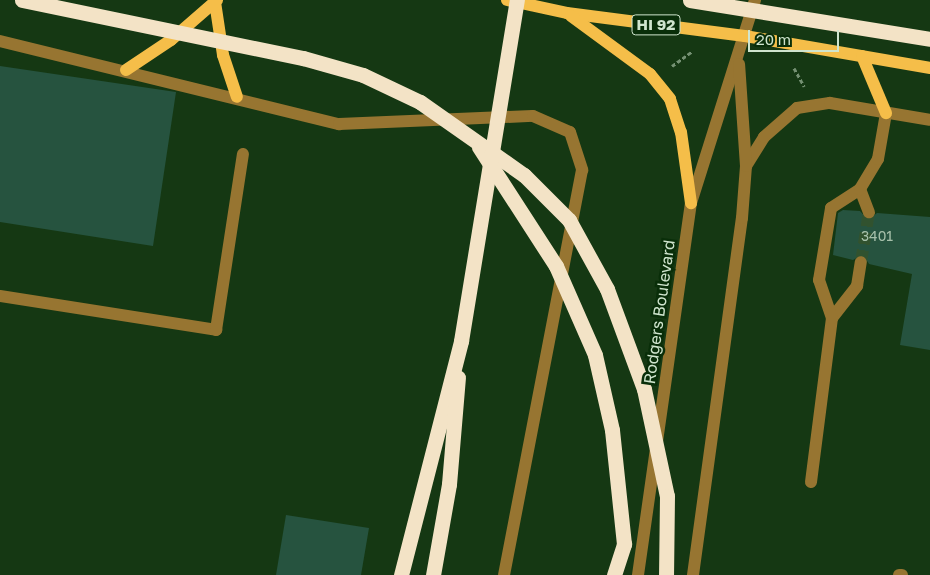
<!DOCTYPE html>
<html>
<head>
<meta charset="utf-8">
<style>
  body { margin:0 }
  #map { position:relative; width:930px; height:575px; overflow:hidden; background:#153813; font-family:"Golos Text",sans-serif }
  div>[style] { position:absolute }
  .building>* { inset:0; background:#26533f }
  .minor-tunnel>* { height:12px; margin-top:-6px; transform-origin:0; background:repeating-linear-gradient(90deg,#31522f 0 12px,transparent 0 18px) }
  .path>* { height:3px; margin-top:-1.5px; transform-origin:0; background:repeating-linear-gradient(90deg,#759173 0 4px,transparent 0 6.5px) }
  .minor>* { height:12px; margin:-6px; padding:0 6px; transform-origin:6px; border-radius:6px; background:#977531 }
  .major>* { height:12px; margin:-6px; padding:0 6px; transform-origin:6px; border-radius:6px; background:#f5be49 }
  .highway>* { height:15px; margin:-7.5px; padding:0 7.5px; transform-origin:7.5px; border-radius:7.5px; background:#f3e3c6 }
  .highway-bridge>* { height:15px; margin:-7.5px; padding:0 7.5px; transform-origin:7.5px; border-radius:7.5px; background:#f3e3c6 }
  span { translate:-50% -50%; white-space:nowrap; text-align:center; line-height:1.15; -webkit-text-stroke:5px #092e09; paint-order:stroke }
  .number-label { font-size:14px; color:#a6c0aa }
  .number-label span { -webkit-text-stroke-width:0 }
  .shield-label span { padding:1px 4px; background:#092e09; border:1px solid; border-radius:4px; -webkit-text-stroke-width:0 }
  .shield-label { font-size:15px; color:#d0e5ce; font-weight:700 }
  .street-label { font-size:16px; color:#d0e5ce }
  .scale { position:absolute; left:748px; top:30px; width:91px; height:22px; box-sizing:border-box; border:2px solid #d0e5ce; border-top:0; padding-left:6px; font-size:15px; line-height:18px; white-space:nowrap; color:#d0e5ce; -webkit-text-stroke:4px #092e09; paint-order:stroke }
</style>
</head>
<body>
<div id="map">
  <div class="building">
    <div style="clip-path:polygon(0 66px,176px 92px,153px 246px,0 222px)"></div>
    <div style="clip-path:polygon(843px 210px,860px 211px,868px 220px,877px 213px,930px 217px,930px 350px,900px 345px,912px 274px,869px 264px,863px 254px,853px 260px,833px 255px,838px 213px)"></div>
    <div style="clip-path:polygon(286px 515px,369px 528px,361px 575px,276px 575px)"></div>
  </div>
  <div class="minor-tunnel">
    <div style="left:861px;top:262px;width:51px;rotate:-80.9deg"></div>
  </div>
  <div class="path">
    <div style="left:672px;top:66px;width:24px;rotate:-36deg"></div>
    <div style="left:794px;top:68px;width:21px;rotate:61deg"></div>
  </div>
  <div class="minor">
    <div style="left:0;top:41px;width:349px;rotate:13.8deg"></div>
    <div style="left:339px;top:124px;width:194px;rotate:-2.4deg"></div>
    <div style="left:533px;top:116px;width:40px;rotate:23.4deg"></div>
    <div style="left:570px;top:132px;width:40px;rotate:72deg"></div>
    <div style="left:582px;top:170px;width:412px;rotate:100.9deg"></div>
    <div style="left:746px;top:166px;width:34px;rotate:-58deg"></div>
    <div style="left:764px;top:137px;width:44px;rotate:-41.3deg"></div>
    <div style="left:797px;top:108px;width:33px;rotate:-9deg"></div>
    <div style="left:830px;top:103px;width:101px;rotate:9.6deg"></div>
    <div style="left:860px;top:189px;width:25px;rotate:69deg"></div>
    <div style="left:0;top:296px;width:219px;rotate:8.9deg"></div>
    <div style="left:216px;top:330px;width:178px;rotate:-81.3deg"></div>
    <div style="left:832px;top:318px;width:41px;rotate:-52deg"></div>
    <div style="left:857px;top:286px;width:24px;rotate:-81deg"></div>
    <div style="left:811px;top:482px;width:165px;rotate:-82.7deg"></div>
    <div style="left:832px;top:318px;width:40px;rotate:-108.9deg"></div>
    <div style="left:819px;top:280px;width:73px;rotate:-80.5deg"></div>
    <div style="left:831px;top:208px;width:35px;rotate:-33deg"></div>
    <div style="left:860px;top:189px;width:35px;rotate:-59deg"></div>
    <div style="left:878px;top:159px;width:47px;rotate:-80.1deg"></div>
    <div style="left:638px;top:575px;width:376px;rotate:-81.9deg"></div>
    <div style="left:691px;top:203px;width:213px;rotate:-72.5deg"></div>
    <div style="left:693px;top:575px;width:360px;rotate:-82.2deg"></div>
    <div style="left:742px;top:218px;width:52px;rotate:-85.6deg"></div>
    <div style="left:746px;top:166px;width:102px;rotate:-93.9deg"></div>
    <div style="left:899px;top:575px;width:3px"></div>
  </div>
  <div class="major">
    <div style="left:507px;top:0;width:61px;rotate:12.2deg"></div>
    <div style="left:567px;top:13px;width:179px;rotate:7.4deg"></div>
    <div style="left:745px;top:36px;width:188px;rotate:9.8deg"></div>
    <div style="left:215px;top:2px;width:54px;rotate:81.4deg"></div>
    <div style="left:223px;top:55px;width:44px;rotate:71.6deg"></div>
    <div style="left:571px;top:16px;width:98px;rotate:36.3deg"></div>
    <div style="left:650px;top:74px;width:32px;rotate:51deg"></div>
    <div style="left:670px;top:99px;width:35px;rotate:72deg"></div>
    <div style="left:681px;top:132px;width:72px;rotate:82deg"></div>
    <div style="left:862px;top:56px;width:62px;rotate:67.2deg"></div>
    <div style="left:126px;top:70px;width:54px;rotate:-33.7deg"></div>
    <div style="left:171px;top:40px;width:61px;rotate:-41deg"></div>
  </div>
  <div class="highway">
    <div style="left:401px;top:575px;width:242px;rotate:-75.6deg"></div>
    <div style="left:433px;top:575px;width:92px;rotate:-80deg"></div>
    <div style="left:449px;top:484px;width:107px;rotate:-85.2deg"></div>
    <div style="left:614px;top:575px;width:33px;rotate:-72deg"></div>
  </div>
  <div class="highway-bridge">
    <div style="left:22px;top:0;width:287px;rotate:11.7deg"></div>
    <div style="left:303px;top:58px;width:62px;rotate:15.8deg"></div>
    <div style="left:363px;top:75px;width:63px;rotate:25.3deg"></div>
    <div style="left:420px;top:102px;width:127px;rotate:35.1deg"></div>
    <div style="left:524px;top:175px;width:64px;rotate:45deg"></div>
    <div style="left:569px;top:220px;width:79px;rotate:61.2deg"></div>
    <div style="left:607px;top:289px;width:107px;rotate:69.7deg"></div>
    <div style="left:644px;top:389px;width:109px;rotate:77.9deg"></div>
    <div style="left:667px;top:496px;width:79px;rotate:90.7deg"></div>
    <div style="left:690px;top:0;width:243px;rotate:9.2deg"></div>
    <div style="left:479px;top:147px;width:142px;rotate:57.1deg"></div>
    <div style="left:556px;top:266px;width:97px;rotate:66.3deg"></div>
    <div style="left:595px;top:355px;width:77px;rotate:77.2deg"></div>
    <div style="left:612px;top:430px;width:115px;rotate:84deg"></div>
    <div style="left:461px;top:341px;width:346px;rotate:-80.7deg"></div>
  </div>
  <div class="number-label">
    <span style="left:877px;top:236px">3401</span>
  </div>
  <div class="shield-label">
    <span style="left:656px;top:25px">HI 92</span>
  </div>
  <div class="street-label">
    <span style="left:659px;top:312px;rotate:-82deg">Rodgers Boulevard</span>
  </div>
  <div class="scale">20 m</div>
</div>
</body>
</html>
